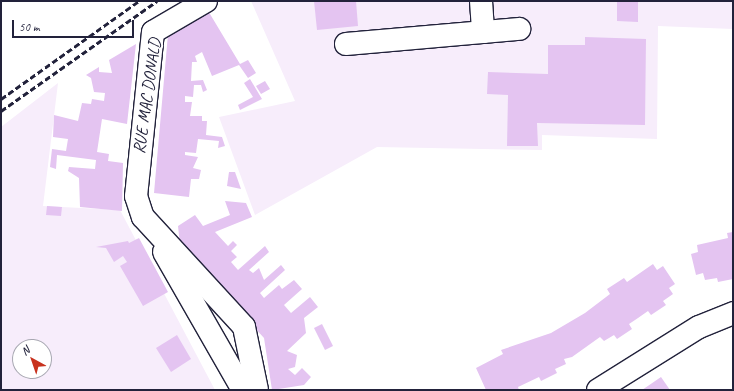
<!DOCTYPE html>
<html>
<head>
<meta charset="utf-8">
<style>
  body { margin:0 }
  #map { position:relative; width:734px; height:391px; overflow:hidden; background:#fff; font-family:Caveat,sans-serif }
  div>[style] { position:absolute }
  .built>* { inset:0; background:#f7edfb }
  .building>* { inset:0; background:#e4c4f1 }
  .roads { filter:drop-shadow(1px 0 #22223b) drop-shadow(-1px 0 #22223b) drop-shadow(0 1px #22223b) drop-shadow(0 -1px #22223b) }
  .minor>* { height:22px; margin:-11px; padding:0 11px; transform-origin:11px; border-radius:11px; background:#fff }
  .rail>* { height:3px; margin-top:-1.5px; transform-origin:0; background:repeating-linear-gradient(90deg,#22223b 0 6px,transparent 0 9px) }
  span { translate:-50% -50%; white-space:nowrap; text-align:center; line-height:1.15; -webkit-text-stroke:4px #fff; paint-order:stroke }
  .street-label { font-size:17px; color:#22223b }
  .frame { position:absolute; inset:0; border:2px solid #22223b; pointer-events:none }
  .north { position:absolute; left:12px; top:339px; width:40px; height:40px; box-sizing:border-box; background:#fff; border:1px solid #a7a7b1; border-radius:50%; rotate:320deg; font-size:11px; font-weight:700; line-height:16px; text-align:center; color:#22223b }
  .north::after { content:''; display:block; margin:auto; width:14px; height:18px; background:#c8321e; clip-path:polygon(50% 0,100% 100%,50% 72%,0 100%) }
  .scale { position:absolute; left:12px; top:20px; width:122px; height:18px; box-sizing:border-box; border:2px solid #22223b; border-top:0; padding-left:5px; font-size:12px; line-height:14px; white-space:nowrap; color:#22223b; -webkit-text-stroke:3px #fff; paint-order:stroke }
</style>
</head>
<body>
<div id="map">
  <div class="built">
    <div style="clip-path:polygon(251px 1px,733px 1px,733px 29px,658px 26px,657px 139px,542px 135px,542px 150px,377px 147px,255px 215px,219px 117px,295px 101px)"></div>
    <div style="clip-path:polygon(evenodd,58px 83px,43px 206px,120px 210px,215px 390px,1px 390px,1px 127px,58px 83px,20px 347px,44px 347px,44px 371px,20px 371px,20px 347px)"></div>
  </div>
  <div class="building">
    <div style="clip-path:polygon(314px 1px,356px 1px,358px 26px,317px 30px)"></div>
    <div style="clip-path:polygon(617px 1px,638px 1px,638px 22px,617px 21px)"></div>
    <div style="clip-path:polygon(207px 9px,240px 64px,248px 60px,256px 73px,248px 78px,239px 65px,212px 76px,202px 52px,195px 56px,197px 62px,192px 62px,191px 81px,203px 80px,207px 90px,203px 92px,201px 85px,194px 85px,193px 97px,185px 96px,185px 102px,192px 102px,190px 116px,202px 116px,202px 121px,207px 121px,206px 135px,222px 137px,225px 146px,218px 148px,219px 141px,198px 139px,196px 153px,185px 152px,185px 155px,198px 157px,193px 168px,201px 170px,199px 179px,191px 179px,189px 197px,154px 193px,168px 34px)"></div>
    <div style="clip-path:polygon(585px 37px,646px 39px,645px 125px,537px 123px,538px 146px,507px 146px,508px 95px,487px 94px,488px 72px,548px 74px,548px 45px,585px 45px)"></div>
    <div style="clip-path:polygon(136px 44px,127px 124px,102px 119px,97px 152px,109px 154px,108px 161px,123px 163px,122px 211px,80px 207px,79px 178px,68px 171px,69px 167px,95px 169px,96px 160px,57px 155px,56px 169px,50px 167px,52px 149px,66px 151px,68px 139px,53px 137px,54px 115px,78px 121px,82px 103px,91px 104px,92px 99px,104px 101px,105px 93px,94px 92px,91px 78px,86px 75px,99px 67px,99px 72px,112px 73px,109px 60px)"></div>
    <div style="clip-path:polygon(250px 79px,262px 99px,240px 110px,238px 105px,253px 97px,244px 83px)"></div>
    <div style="clip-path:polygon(265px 81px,270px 89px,261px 94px,256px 86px)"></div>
    <div style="clip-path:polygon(229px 172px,235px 172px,241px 189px,227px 186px)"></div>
    <div style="clip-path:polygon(225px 201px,246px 203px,252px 217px,215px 232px,228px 246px,233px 241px,237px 245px,231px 251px,237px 257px,231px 262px,238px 270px,265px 246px,269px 252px,249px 270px,253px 273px,259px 268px,264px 280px,281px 265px,285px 270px,260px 293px,264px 298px,279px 285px,282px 289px,294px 280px,302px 289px,284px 305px,291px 313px,310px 297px,318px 307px,304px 318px,306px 333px,287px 351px,297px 355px,295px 367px,288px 369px,295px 375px,302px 368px,311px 377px,304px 385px,272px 390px,264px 338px,180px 245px,178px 226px,195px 215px,203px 226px,230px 215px)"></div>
    <div style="clip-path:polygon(47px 206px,62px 207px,61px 216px,46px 215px)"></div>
    <div style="clip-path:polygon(733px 232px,733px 279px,718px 282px,717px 278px,705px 280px,703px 273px,696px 275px,691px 254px,698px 252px,697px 245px,728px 238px,727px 233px)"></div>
    <div style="clip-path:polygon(139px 238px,168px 292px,143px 306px,120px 266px,127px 262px,123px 256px,114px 262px,106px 248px,96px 247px,128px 241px,129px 243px)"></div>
    <div style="clip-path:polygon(653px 264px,657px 270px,663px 266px,675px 284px,669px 288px,673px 294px,663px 301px,666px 305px,651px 315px,648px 311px,638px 318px,629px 324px,632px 329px,617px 339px,614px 335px,604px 341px,600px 337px,572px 357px,564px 359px,566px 364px,555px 369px,557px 373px,541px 381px,539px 377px,518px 387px,519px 390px,486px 390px,476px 368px,503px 354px,501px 350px,551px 333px,585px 313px,610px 294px,607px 289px,624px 278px,627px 282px)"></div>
    <div style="clip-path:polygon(322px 324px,333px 346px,325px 350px,314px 328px)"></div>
    <div style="clip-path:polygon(177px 335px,191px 359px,171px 372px,156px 348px)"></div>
    <div style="clip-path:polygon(661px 377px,670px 390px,642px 390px)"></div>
  </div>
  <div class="roads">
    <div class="minor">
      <div style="left:206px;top:1px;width:61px;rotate:149.7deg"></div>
      <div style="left:153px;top:32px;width:165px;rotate:95.9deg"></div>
      <div style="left:136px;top:196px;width:22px;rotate:72deg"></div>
      <div style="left:143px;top:217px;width:149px;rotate:47.4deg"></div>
      <div style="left:244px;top:327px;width:64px;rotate:78.3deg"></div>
      <div style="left:481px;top:1px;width:31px;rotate:86deg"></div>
      <div style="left:346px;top:44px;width:174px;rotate:-5deg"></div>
      <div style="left:164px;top:252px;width:159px;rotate:60.2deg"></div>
      <div style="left:598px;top:390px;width:119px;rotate:-32deg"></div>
      <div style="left:699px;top:327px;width:37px;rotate:-22deg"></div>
    </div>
  </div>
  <div class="rail">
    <div style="left:1px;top:99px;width:169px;rotate:-35.4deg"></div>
    <div style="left:1px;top:111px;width:191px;rotate:-35.2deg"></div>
  </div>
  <div class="street-label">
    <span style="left:147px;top:96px;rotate:-82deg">RUE MAC DONALD</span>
  </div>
  <div class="frame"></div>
  <div class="north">N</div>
  <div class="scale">50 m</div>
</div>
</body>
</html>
